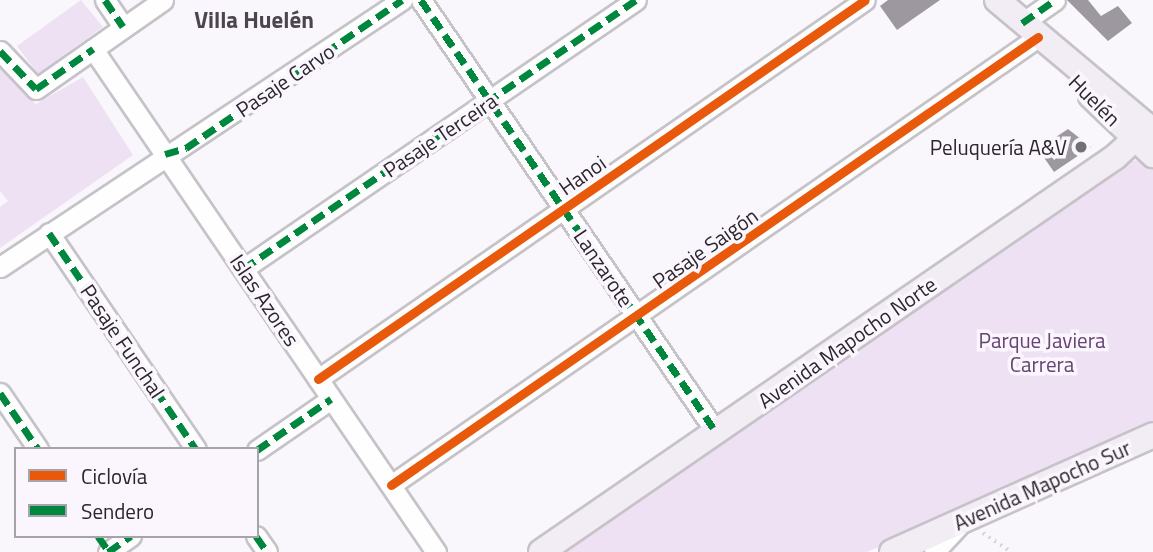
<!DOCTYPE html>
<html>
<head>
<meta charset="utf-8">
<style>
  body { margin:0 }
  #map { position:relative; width:1153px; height:552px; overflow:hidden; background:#faf7fc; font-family:"Titillium Web",sans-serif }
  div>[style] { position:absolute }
  .green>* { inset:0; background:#ede1f3 }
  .building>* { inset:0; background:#9d98a0 }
  .path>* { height:3.5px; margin-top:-1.75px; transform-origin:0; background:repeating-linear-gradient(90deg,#d7d5d7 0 2px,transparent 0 7px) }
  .roads { filter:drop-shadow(2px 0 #c6c3c8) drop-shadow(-2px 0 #c6c3c8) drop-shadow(0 2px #c6c3c8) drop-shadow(0 -2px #c6c3c8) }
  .minor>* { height:19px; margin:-9.5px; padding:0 9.5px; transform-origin:9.5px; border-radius:9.5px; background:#fefeff }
  .major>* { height:24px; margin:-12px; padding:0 12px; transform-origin:12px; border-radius:12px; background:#f2ecf4 }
  .quiet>* { height:7px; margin-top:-3.5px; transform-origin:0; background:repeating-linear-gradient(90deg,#00873e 0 14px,transparent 0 21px) }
  .cycleway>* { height:9px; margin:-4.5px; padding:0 4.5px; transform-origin:4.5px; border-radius:4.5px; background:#e8590c }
  .dots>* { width:19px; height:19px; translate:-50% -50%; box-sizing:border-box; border:4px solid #fbf5fe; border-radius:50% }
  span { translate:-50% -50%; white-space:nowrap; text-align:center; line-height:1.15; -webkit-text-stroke:7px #fbf5fe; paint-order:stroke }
  .street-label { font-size:21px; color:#29272b }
  .poi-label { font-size:21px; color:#29272b }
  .right { translate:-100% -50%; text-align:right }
  .park-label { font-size:21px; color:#634570 }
  .neighbourhood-label { font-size:23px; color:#4b454e; font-weight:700 }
  .legend { position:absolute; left:14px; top:447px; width:245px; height:91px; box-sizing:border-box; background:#fbf5fe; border:2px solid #a7a3aa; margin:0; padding:9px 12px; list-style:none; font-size:21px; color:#29272b }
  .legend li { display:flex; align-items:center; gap:14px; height:35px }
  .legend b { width:35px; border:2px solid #a7a3aa }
</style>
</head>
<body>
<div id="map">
  <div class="green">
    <div style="clip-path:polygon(81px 0,103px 27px,38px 74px,17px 46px)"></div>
    <div style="clip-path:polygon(0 67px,36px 104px,83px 77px,133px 155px,0 248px,0 207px,8px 201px,0 191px)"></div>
    <div style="clip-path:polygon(1140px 160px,1153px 168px,1153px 422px,867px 552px,555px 552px,1123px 162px)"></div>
  </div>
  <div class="building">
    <div style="clip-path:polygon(888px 0,940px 0,897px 30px,880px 6px)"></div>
    <div style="clip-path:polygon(1067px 0,1088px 0,1101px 16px,1118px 6px,1132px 23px,1108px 41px)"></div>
    <div style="clip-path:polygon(1068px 129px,1091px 147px,1054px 172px,1038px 149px)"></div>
  </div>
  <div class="path">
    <div style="left:983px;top:533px;width:34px;rotate:34deg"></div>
  </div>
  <div class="roads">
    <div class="minor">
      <div style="left:105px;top:0;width:32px;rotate:56deg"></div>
      <div style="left:421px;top:0;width:523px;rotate:55.67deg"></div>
      <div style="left:1022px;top:23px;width:40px;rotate:-34.9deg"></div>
      <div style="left:93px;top:49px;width:609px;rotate:55.71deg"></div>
      <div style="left:0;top:51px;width:52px;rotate:46.5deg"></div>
      <div style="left:36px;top:89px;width:155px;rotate:-35deg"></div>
      <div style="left:49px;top:233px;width:261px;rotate:55.8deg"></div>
      <div style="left:0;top:267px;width:483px;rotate:-33.6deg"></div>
      <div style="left:243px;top:269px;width:476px;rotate:-34.4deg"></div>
      <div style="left:318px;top:379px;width:665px;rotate:-34.72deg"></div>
      <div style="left:0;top:393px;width:68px;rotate:55.8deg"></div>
      <div style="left:257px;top:450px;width:90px;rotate:-34.6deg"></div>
      <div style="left:391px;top:485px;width:787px;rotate:-34.7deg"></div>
      <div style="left:256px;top:536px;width:19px;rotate:55deg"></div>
      <div style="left:108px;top:552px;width:28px;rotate:-35deg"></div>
      <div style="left:934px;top:552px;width:37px;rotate:-47deg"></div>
    </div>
    <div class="major">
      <div style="left:997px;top:0;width:204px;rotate:40deg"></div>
      <div style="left:1091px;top:96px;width:86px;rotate:43.6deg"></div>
      <div style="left:541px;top:552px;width:697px;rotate:-34.53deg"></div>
      <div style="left:1115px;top:157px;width:45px;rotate:-42.3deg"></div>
      <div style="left:892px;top:552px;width:286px;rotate:-24.1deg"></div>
    </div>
  </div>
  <div class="quiet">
    <div style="left:105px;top:0;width:32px;rotate:56deg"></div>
    <div style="left:421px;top:0;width:523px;rotate:55.67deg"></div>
    <div style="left:1022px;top:23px;width:40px;rotate:-34.9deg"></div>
    <div style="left:0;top:51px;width:52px;rotate:46.5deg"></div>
    <div style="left:36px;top:89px;width:70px;rotate:-35.1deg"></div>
    <div style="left:165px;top:154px;width:22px;rotate:-16deg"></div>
    <div style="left:186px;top:148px;width:262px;rotate:-34.4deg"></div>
    <div style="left:49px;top:233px;width:261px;rotate:55.8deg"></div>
    <div style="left:243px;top:269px;width:476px;rotate:-34.4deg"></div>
    <div style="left:0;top:393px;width:68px;rotate:55.8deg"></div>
    <div style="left:257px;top:450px;width:90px;rotate:-34.6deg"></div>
    <div style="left:98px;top:536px;width:19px;rotate:55deg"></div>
    <div style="left:256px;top:536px;width:19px;rotate:55deg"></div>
    <div style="left:108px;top:552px;width:28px;rotate:-35deg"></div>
  </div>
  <div class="cycleway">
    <div style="left:318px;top:379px;width:665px;rotate:-34.72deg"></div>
    <div style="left:391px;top:485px;width:787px;rotate:-34.7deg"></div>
  </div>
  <div class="dots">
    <div style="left:1081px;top:147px;background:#727074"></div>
  </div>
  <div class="street-label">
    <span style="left:285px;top:80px;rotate:-34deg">Pasaje Carvo</span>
    <span style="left:1095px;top:100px;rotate:45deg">Huelén</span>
    <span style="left:440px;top:135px;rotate:-34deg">Pasaje Terceira</span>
    <span style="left:582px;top:175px;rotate:-35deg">Hanoi</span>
    <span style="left:705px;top:248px;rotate:-35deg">Pasaje Saigón</span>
    <span style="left:604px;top:268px;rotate:56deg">Lanzarote</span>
    <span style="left:265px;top:300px;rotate:56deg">Islas Azores</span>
    <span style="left:123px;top:341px;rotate:56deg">Pasaje Funchal</span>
    <span style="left:847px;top:342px;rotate:-35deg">Avenida Mapocho Norte</span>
    <span style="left:1042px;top:485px;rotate:-24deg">Avenida Mapocho Sur</span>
  </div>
  <div class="poi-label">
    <span class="right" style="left:1067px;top:147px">Peluquería A&amp;V</span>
  </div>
  <div class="park-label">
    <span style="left:1042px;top:352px">Parque Javiera<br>Carrera</span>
  </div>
  <div class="neighbourhood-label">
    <span style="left:254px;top:20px">Villa Huelén</span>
  </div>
  <ul class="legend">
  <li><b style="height:9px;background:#e8590c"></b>Ciclovía</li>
  <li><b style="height:9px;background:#00873e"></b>Sendero</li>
  </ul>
</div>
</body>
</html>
